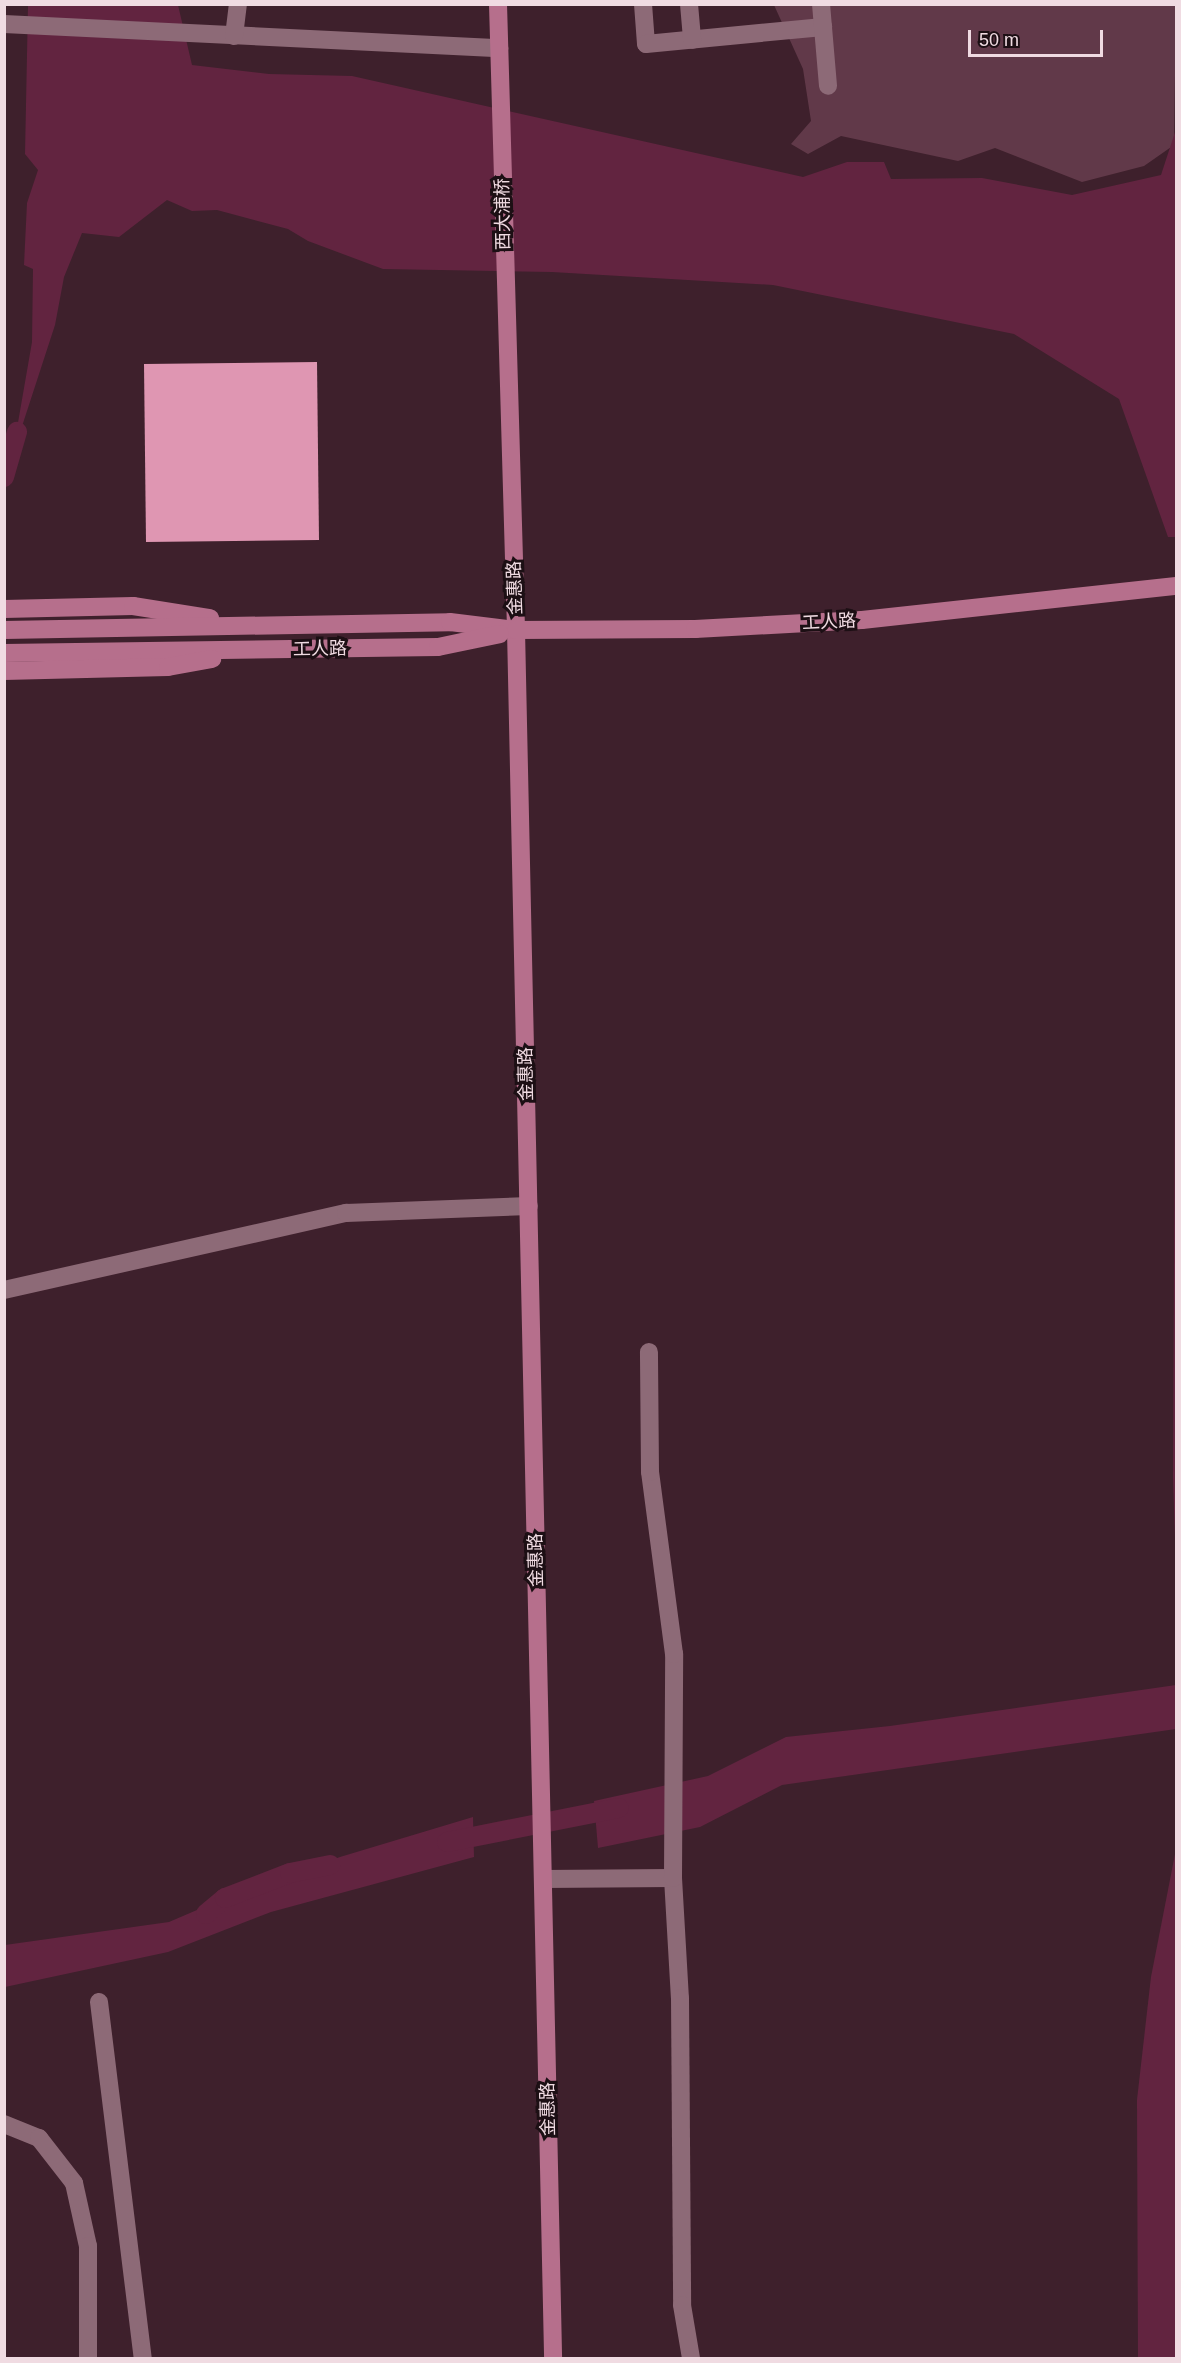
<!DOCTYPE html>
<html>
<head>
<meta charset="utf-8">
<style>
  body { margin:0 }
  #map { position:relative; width:1181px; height:2363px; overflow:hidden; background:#3e202c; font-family:Arial,"Noto Sans SC",sans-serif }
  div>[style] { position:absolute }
  .green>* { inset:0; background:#613949 }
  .water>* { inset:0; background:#622440 }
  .canal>* { height:20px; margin:-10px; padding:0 10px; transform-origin:10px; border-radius:10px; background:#622440 }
  .building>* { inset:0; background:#df96b2 }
  .minor>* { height:18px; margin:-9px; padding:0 9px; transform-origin:9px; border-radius:9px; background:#8d6a77 }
  .major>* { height:18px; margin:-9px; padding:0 9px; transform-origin:9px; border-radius:9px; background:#b66f8c }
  span { translate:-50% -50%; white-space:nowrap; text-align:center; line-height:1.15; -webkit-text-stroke:6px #1c0f14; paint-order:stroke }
  .street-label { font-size:18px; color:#f0dbe2 }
  .frame { position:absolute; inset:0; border:6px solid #f0dbe2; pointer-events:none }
  .scale { position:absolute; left:968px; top:30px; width:135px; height:27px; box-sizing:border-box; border:3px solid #f0dbe2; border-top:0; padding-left:8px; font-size:18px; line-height:21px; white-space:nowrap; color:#f0dbe2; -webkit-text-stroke:4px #1c0f14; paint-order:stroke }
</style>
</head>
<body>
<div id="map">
  <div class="green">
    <div style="clip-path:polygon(774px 5px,1176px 5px,1174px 145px,1144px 166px,1082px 182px,995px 148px,958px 161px,841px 136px,808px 154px,791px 144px,811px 121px,803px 69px)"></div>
  </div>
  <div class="water">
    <div style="clip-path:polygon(28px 5px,178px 5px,192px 65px,269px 74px,352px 76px,803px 177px,847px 162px,884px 162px,891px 179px,982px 178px,1072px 195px,1161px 175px,1176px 129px,1176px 537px,1168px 537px,1119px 399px,1014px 334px,773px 285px,552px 272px,383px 269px,308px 241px,288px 229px,217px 210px,192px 211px,167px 200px,119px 237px,82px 233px,64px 277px,55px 325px,12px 457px,32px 342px,33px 269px,24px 265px,27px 203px,38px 170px,25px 154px)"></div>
    <div style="clip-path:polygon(1176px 855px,1176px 1568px,1173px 1478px)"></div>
    <div style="clip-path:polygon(1176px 1685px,1176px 1729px,782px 1785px,700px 1827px,598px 1848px,594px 1801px,708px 1776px,786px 1737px,890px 1726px)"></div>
    <div style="clip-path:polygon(473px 1817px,474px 1857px,271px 1912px,168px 1952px,5px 1987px,5px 1945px,169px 1922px,225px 1898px,340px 1857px)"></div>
    <div style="clip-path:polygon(1176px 1849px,1176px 2358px,1138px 2358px,1137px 2100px,1151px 1977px)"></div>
  </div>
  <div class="canal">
    <div style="left:4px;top:477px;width:47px;rotate:-73.9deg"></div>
    <div style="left:447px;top:1842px;width:175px;rotate:-11.2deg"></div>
    <div style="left:206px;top:1914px;width:25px;rotate:-40deg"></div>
    <div style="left:225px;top:1898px;width:70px;rotate:-21deg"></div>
    <div style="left:290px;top:1873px;width:41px;rotate:-11.3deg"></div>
  </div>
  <div class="building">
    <div style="clip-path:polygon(317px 362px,319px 540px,146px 542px,144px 364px)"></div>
  </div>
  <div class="minor">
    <div style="left:643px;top:4px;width:40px;rotate:85.7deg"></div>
    <div style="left:646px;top:44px;width:178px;rotate:-5.5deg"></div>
    <div style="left:689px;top:4px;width:36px;rotate:85deg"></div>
    <div style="left:821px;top:4px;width:82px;rotate:85.1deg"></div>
    <div style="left:4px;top:24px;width:496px;rotate:2.8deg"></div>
    <div style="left:234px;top:36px;width:32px;rotate:-83deg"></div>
    <div style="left:4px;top:1290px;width:351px;rotate:-12.7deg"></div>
    <div style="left:346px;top:1213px;width:183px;rotate:-2.2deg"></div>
    <div style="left:673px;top:1878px;width:120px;rotate:86.7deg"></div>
    <div style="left:680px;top:1998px;width:307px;rotate:89.6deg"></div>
    <div style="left:682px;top:2305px;width:54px;rotate:80.4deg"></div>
    <div style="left:543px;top:1879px;width:130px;rotate:-0.4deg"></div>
    <div style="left:673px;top:1878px;width:224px;rotate:-89.7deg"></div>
    <div style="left:674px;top:1654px;width:184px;rotate:-97.5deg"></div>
    <div style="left:650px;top:1472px;width:120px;rotate:-90.5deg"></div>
    <div style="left:99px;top:2002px;width:359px;rotate:83deg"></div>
    <div style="left:4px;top:2124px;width:38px;rotate:22deg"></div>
    <div style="left:39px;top:2138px;width:57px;rotate:52.1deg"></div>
    <div style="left:74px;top:2183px;width:65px;rotate:77.5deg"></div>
    <div style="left:88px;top:2246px;width:112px;rotate:90deg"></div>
  </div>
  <div class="major">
    <div style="left:498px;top:4px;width:626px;rotate:88.35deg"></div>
    <div style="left:516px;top:630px;width:1728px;rotate:88.77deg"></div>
    <div style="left:4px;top:609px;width:129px;rotate:-1.3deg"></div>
    <div style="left:133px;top:606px;width:78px;rotate:8.9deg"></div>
    <div style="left:4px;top:630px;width:446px;rotate:-1deg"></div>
    <div style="left:450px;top:622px;width:66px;rotate:6.9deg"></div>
    <div style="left:516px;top:630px;width:179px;rotate:-0.3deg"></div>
    <div style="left:695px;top:629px;width:167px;rotate:-3.1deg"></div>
    <div style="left:862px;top:620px;width:316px;rotate:-6.2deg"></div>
    <div style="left:4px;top:653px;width:434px;rotate:-0.8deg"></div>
    <div style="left:438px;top:647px;width:63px;rotate:-11.8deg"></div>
    <div style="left:4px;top:671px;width:164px;rotate:-1.4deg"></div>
    <div style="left:168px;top:667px;width:45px;rotate:-10.3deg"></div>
  </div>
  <div class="street-label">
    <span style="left:503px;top:214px;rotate:-91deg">西大浦桥</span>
    <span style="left:515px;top:588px;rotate:-92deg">金惠路</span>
    <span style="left:829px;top:622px;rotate:-3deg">工人路</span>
    <span style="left:320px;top:649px;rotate:-1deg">工人路</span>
    <span style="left:526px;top:1074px;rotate:-91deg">金惠路</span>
    <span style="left:536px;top:1560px;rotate:-91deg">金惠路</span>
    <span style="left:548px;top:2109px;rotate:-91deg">金惠路</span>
  </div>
  <div class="frame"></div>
  <div class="scale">50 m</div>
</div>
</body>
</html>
